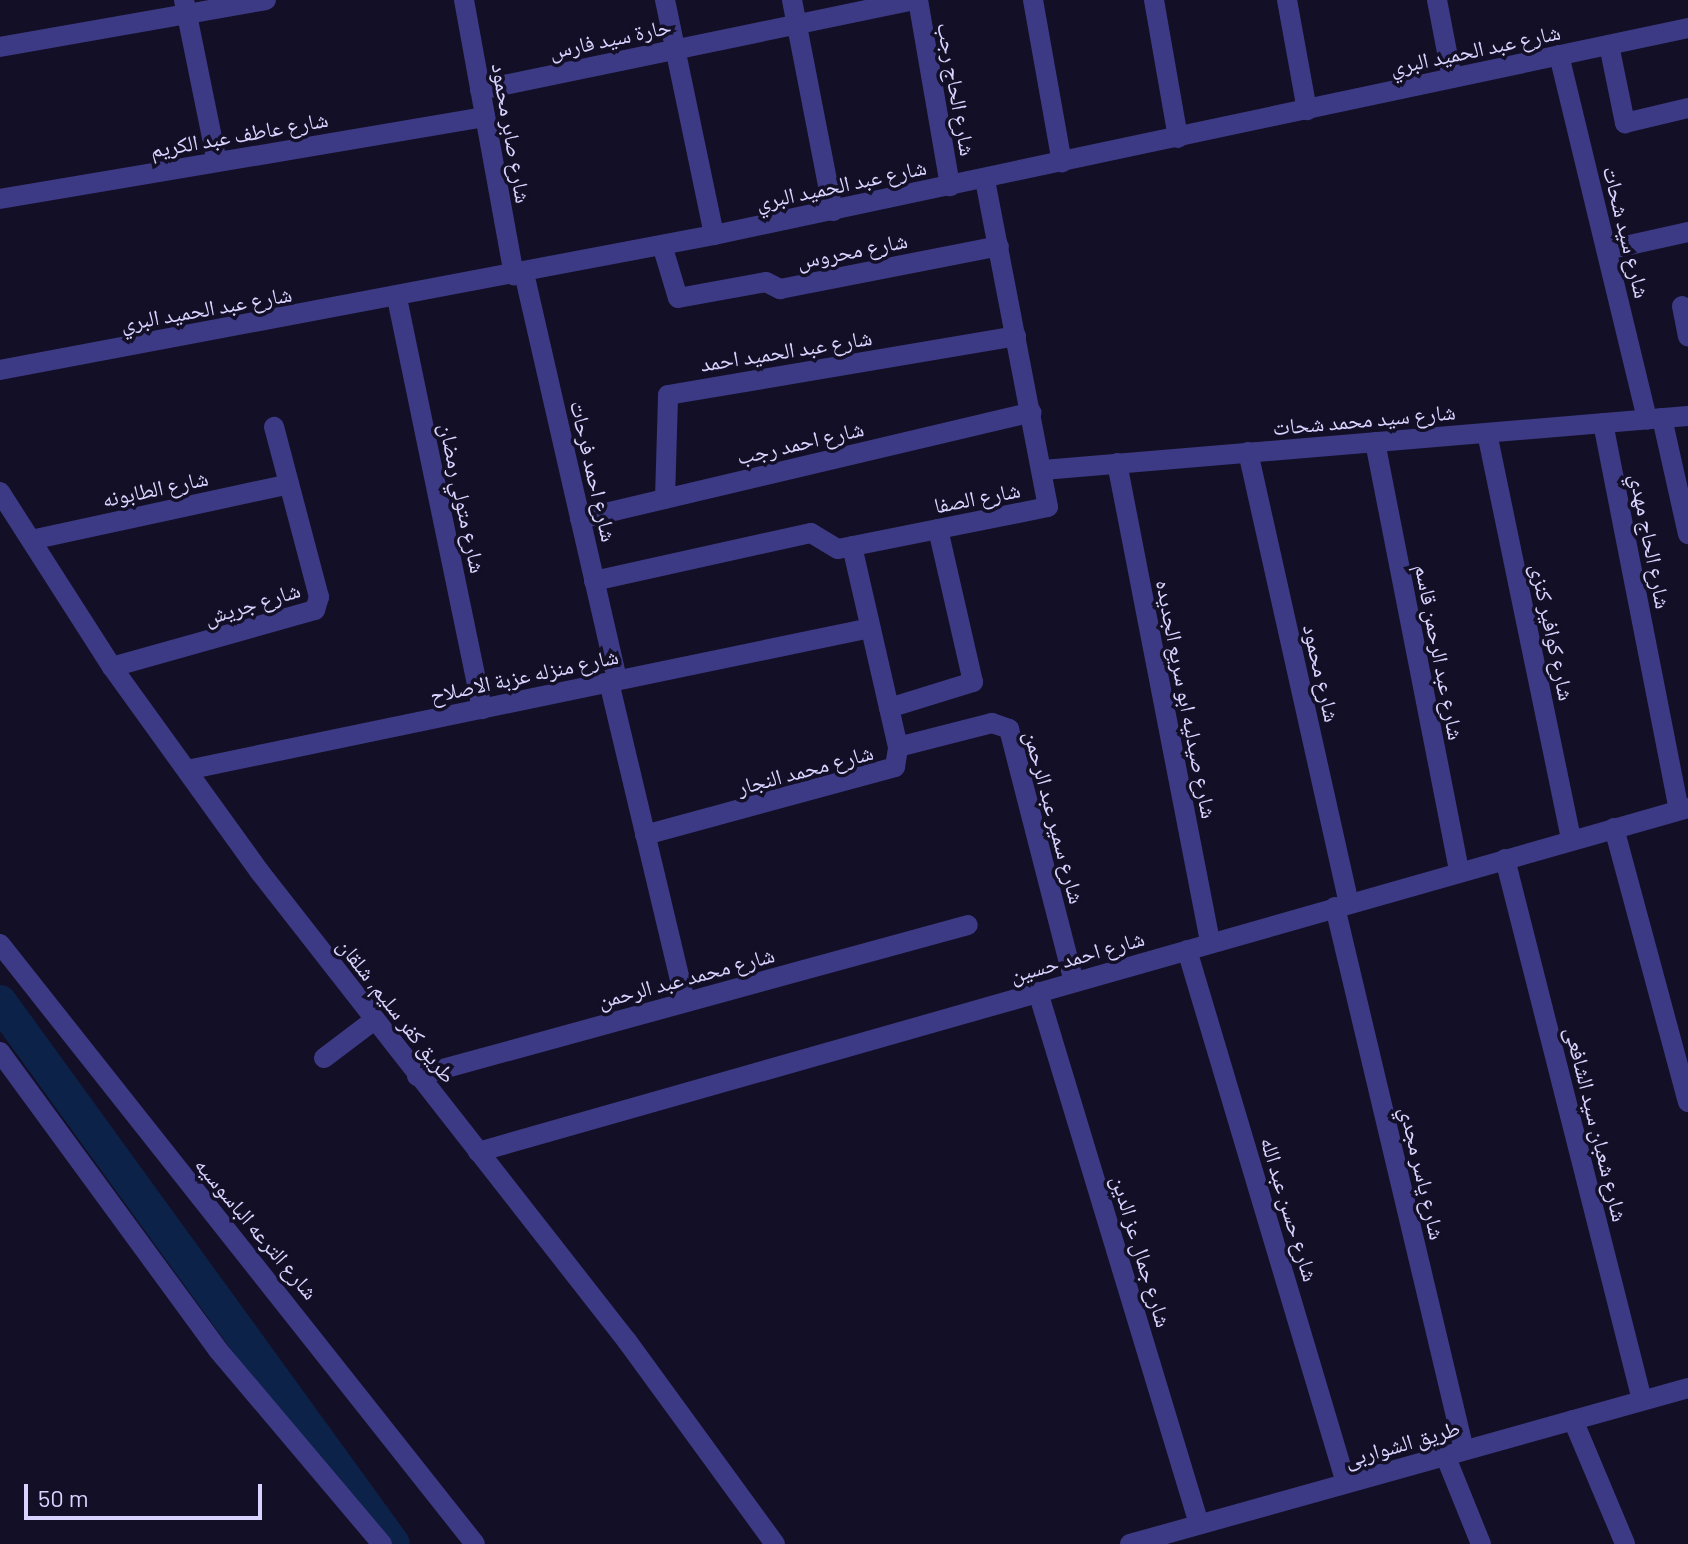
<!DOCTYPE html>
<html>
<head>
<meta charset="utf-8">
<style>
  body { margin:0 }
  #map { position:relative; width:1688px; height:1544px; overflow:hidden; background:#130f26; font-family:Barlow,"Noto Naskh Arabic",sans-serif }
  div>[style] { position:absolute }
  .canal>* { height:34px; margin:-17px; padding:0 17px; transform-origin:17px; border-radius:17px; background:#0c2248 }
  .minor>* { height:20px; margin:-10px; padding:0 10px; transform-origin:10px; border-radius:10px; background:#3d3a85 }
  span { translate:-50% -50%; white-space:nowrap; text-align:center; line-height:1.15; -webkit-text-stroke:7px #130f26; paint-order:stroke }
  .street-label { font-size:22px; color:#d9d4ff }
  .scale { position:absolute; left:24px; top:1484px; width:238px; height:36px; box-sizing:border-box; border:4px solid #d9d4ff; border-top:0; padding-left:10px; font-size:24px; line-height:28px; white-space:nowrap; color:#d9d4ff; -webkit-text-stroke:6px #130f26; paint-order:stroke }
</style>
</head>
<body>
<div id="map">
  <div class="canal">
    <div style="left:0;top:1002px;width:669px;rotate:54.05deg"></div>
  </div>
  <div class="minor">
    <div style="left:184px;top:0;width:165px;rotate:78.5deg"></div>
    <div style="left:464px;top:0;width:280px;rotate:79.7deg"></div>
    <div style="left:665px;top:0;width:240px;rotate:78.2deg"></div>
    <div style="left:792px;top:0;width:215px;rotate:79deg"></div>
    <div style="left:918px;top:0;width:189px;rotate:80.2deg"></div>
    <div style="left:1033px;top:0;width:165px;rotate:79.9deg"></div>
    <div style="left:1154px;top:0;width:140px;rotate:80.1deg"></div>
    <div style="left:1287px;top:0;width:112px;rotate:79.7deg"></div>
    <div style="left:1437px;top:0;width:79px;rotate:79.1deg"></div>
    <div style="left:1609px;top:45px;width:80px;rotate:78.4deg"></div>
    <div style="left:1625px;top:123px;width:65px;rotate:-13.4deg"></div>
    <div style="left:0;top:47px;width:270px;rotate:-10deg"></div>
    <div style="left:1559px;top:55px;width:375px;rotate:76.4deg"></div>
    <div style="left:480px;top:90px;width:445px;rotate:-11.7deg"></div>
    <div style="left:0;top:199px;width:492px;rotate:-9.6deg"></div>
    <div style="left:662px;top:245px;width:55px;rotate:73.2deg"></div>
    <div style="left:678px;top:298px;width:89px;rotate:-10.3deg"></div>
    <div style="left:766px;top:282px;width:16px;rotate:27deg"></div>
    <div style="left:780px;top:289px;width:223px;rotate:-11.1deg"></div>
    <div style="left:1607px;top:250px;width:83px;rotate:-12.5deg"></div>
    <div style="left:524px;top:273px;width:417px;rotate:77.1deg"></div>
    <div style="left:397px;top:298px;width:420px;rotate:78.3deg"></div>
    <div style="left:1682px;top:306px;width:31px;rotate:79deg"></div>
    <div style="left:0;top:370px;width:727px;rotate:-10.71deg"></div>
    <div style="left:714px;top:235px;width:996px;rotate:-12deg"></div>
    <div style="left:1662px;top:418px;width:119px;rotate:77.4deg"></div>
    <div style="left:1603px;top:423px;width:394px;rotate:78.9deg"></div>
    <div style="left:1487px;top:433px;width:416px;rotate:78.3deg"></div>
    <div style="left:1375px;top:442px;width:438px;rotate:78.9deg"></div>
    <div style="left:1248px;top:452px;width:462px;rotate:77.4deg"></div>
    <div style="left:1117px;top:463px;width:489px;rotate:79deg"></div>
    <div style="left:1043px;top:470px;width:647px;rotate:-4.79deg"></div>
    <div style="left:0;top:492px;width:208px;rotate:57.4deg"></div>
    <div style="left:112px;top:667px;width:251px;rotate:54.2deg"></div>
    <div style="left:259px;top:871px;width:597px;rotate:51.94deg"></div>
    <div style="left:627px;top:1341px;width:251px;rotate:53.9deg"></div>
    <div style="left:665px;top:499px;width:104px;rotate:-88.3deg"></div>
    <div style="left:668px;top:395px;width:353px;rotate:-9.6deg"></div>
    <div style="left:580px;top:519px;width:464px;rotate:-13.3deg"></div>
    <div style="left:31px;top:540px;width:264px;rotate:-12.2deg"></div>
    <div style="left:594px;top:581px;width:222px;rotate:-12.5deg"></div>
    <div style="left:811px;top:533px;width:31px;rotate:31deg"></div>
    <div style="left:838px;top:549px;width:214px;rotate:-11.3deg"></div>
    <div style="left:1048px;top:507px;width:334px;rotate:-100.9deg"></div>
    <div style="left:112px;top:667px;width:211px;rotate:-15.7deg"></div>
    <div style="left:315px;top:610px;width:14px;rotate:-73deg"></div>
    <div style="left:319px;top:597px;width:176px;rotate:-104.8deg"></div>
    <div style="left:609px;top:682px;width:329px;rotate:76.6deg"></div>
    <div style="left:889px;top:708px;width:88px;rotate:-17.2deg"></div>
    <div style="left:973px;top:682px;width:157px;rotate:-102.9deg"></div>
    <div style="left:898px;top:747px;width:97px;rotate:-14.3deg"></div>
    <div style="left:992px;top:723px;width:18px;rotate:19deg"></div>
    <div style="left:1009px;top:729px;width:261px;rotate:75.6deg"></div>
    <div style="left:187px;top:770px;width:698px;rotate:-11.74deg"></div>
    <div style="left:1614px;top:828px;width:284px;rotate:74.9deg"></div>
    <div style="left:645px;top:835px;width:259px;rotate:-15.2deg"></div>
    <div style="left:895px;top:767px;width:20px;rotate:-81deg"></div>
    <div style="left:898px;top:747px;width:206px;rotate:-102.9deg"></div>
    <div style="left:1505px;top:859px;width:558px;rotate:75.79deg"></div>
    <div style="left:1335px;top:907px;width:558px;rotate:76.64deg"></div>
    <div style="left:0;top:944px;width:765px;rotate:51.63deg"></div>
    <div style="left:1187px;top:950px;width:556px;rotate:73.39deg"></div>
    <div style="left:1038px;top:992px;width:556px;rotate:73.16deg"></div>
    <div style="left:0;top:1052px;width:369px;rotate:53.8deg"></div>
    <div style="left:218px;top:1350px;width:254px;rotate:49.8deg"></div>
    <div style="left:324px;top:1058px;width:61px;rotate:-37.1deg"></div>
    <div style="left:417px;top:1076px;width:571px;rotate:-15.33deg"></div>
    <div style="left:478px;top:1152px;width:1258px;rotate:-15.87deg"></div>
    <div style="left:1573px;top:1420px;width:134px;rotate:67.2deg"></div>
    <div style="left:1445px;top:1455px;width:96px;rotate:68deg"></div>
    <div style="left:1130px;top:1544px;width:579px;rotate:-15.62deg"></div>
  </div>
  <div class="street-label">
    <span style="left:610px;top:38px;rotate:-12deg">حارة سيد فارس</span>
    <span style="left:1475px;top:49px;rotate:-12deg">شارع عبد الحميد البري</span>
    <span style="left:957px;top:89px;rotate:80deg">شارع الحاج رجب</span>
    <span style="left:512px;top:133px;rotate:80deg">شارع صابر محمود</span>
    <span style="left:239px;top:134px;rotate:-10deg">شارع عاطف عبد الكريم</span>
    <span style="left:841px;top:184px;rotate:-12deg">شارع عبد الحميد البري</span>
    <span style="left:1627px;top:232px;rotate:76deg">شارع سيد شحات</span>
    <span style="left:852px;top:250px;rotate:-11deg">شارع محروس</span>
    <span style="left:206px;top:308px;rotate:-10deg">شارع عبد الحميد البري</span>
    <span style="left:786px;top:350px;rotate:-9deg">شارع عبد الحميد احمد</span>
    <span style="left:1364px;top:419px;rotate:-5deg">شارع سيد محمد شحات</span>
    <span style="left:800px;top:442px;rotate:-13deg">شارع احمد رجب</span>
    <span style="left:594px;top:471px;rotate:77deg">شارع احمد فرحات</span>
    <span style="left:155px;top:488px;rotate:-12deg">شارع الطابونه</span>
    <span style="left:977px;top:497px;rotate:-11deg">شارع الصفا</span>
    <span style="left:463px;top:498px;rotate:78deg">شارع متولي رمضان</span>
    <span style="left:1651px;top:541px;rotate:79deg">شارع الحاج مهدي</span>
    <span style="left:252px;top:603px;rotate:-17deg">شارع جريش</span>
    <span style="left:1553px;top:632px;rotate:78deg">شارع كوافير كنزى</span>
    <span style="left:1440px;top:652px;rotate:79deg">شارع عبد الرحمن قاسم</span>
    <span style="left:1322px;top:673px;rotate:77deg">شارع محمود</span>
    <span style="left:524px;top:675px;rotate:-12deg">شارع منزله عزبة الاصلاح</span>
    <span style="left:1187px;top:699px;rotate:79deg">شارع صيدليه ابو سريع الجديده</span>
    <span style="left:805px;top:769px;rotate:-15deg">شارع محمد النجار</span>
    <span style="left:1055px;top:817px;rotate:75deg">شارع سمير عبد الرحمن</span>
    <span style="left:1077px;top:956px;rotate:-16deg">شارع احمد حسين</span>
    <span style="left:686px;top:977px;rotate:-15deg">شارع محمد عبد الرحمن</span>
    <span style="left:397px;top:1010px;rotate:52deg">طريق كفر سليم, شلقان</span>
    <span style="left:1597px;top:1124px;rotate:76deg">شارع شعبان سيد الشافعى</span>
    <span style="left:1423px;top:1173px;rotate:77deg">شارع ياسر مجدي</span>
    <span style="left:1290px;top:1209px;rotate:73deg">شارع حسن عبد الله</span>
    <span style="left:257px;top:1228px;rotate:50deg">شارع الترعه الباسوسيه</span>
    <span style="left:1142px;top:1251px;rotate:73deg">شارع جمال عز الدين</span>
    <span style="left:1402px;top:1443px;rotate:-16deg">طريق الشواربى</span>
  </div>
  <div class="scale">50 m</div>
</div>
</body>
</html>
